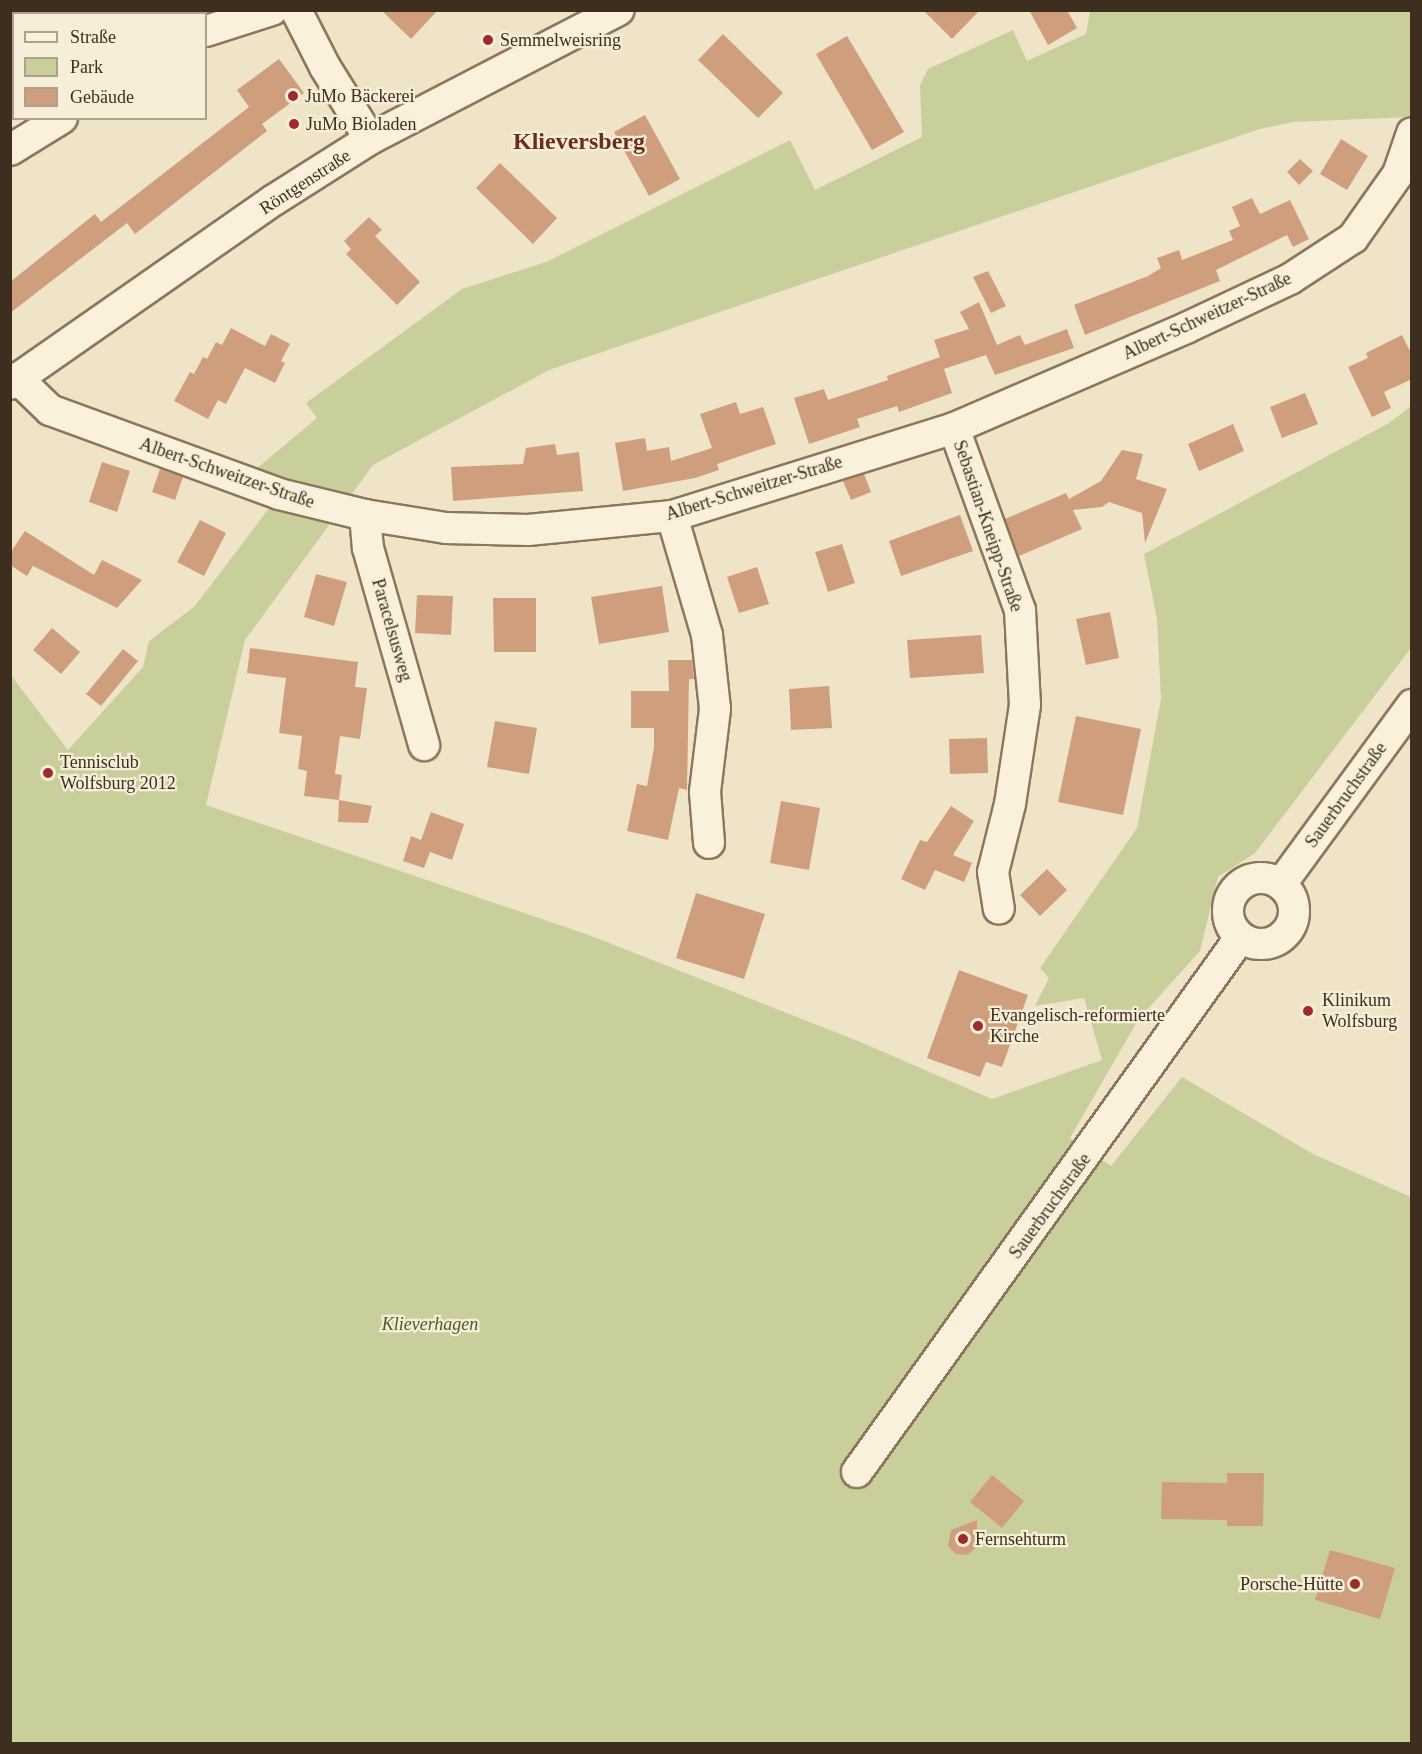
<!DOCTYPE html>
<html>
<head>
<meta charset="utf-8">
<style>
  body { margin:0 }
  #map { position:relative; width:1422px; height:1754px; overflow:hidden; background:#f0e4c8; font-family:"Times New Roman",serif }
  div>[style] { position:absolute }
  .green>* { inset:0; background:#c9cf9b }
  .building>* { inset:0; background:#cf9f7d }
  .roads { filter:drop-shadow(2px 0 #8d765c) drop-shadow(-2px 0 #8d765c) drop-shadow(0 2px #8d765c) drop-shadow(0 -2px #8d765c) }
  .minor>* { height:30px; margin:-15px; padding:0 15px; transform-origin:15px; border-radius:15px; background:#faf1dc }
  .minor>.ring { margin:-15px; padding:0; box-sizing:content-box; background:none; border:30px solid #faf1dc; border-radius:50% }
  .dots>* { width:16px; height:16px; translate:-50% -50%; box-sizing:border-box; border:3px solid #f7eed8; border-radius:50% }
  span { translate:-50% -50%; white-space:nowrap; text-align:center; line-height:1.15; -webkit-text-stroke:4.5px #f7eed8; paint-order:stroke }
  .poi-label { font-size:18px; color:#3d2e20 }
  .left { translate:0 -50%; text-align:left }
  .right { translate:-100% -50%; text-align:right }
  .street-label { font-size:18px; color:#3d2e20 }
  .park-label { font-size:18px; color:#4d5a26; font-style:italic }
  .district-label { font-size:24px; color:#6b2e1e; font-weight:700 }
  .frame { position:absolute; inset:0; border:12px solid #3d2e20; pointer-events:none }
  .legend { position:absolute; left:12px; top:12px; width:195px; height:108px; box-sizing:border-box; background:#f7eed8; border:2px solid #ada18e; margin:0; padding:8px 10px; list-style:none; font-size:18px; color:#3d2e20 }
  .legend li { display:flex; align-items:center; gap:12px; height:30px }
  .legend b { width:30px; border:2px solid #ada18e }
</style>
</head>
<body>
<div id="map">
  <div class="green">
    <div style="clip-path:polygon(1090px 11px,1411px 11px,1411px 117px,1293px 122px,1260px 129px,549px 370px,373px 465px,245px 640px,206px 805px,589px 935px,858px 1041px,992px 1099px,1102px 1060px,1084px 998px,1035px 1006px,1049px 978px,1040px 968px,1137px 828px,1161px 699px,1157px 619px,1144px 554px,1389px 423px,1411px 406px,1411px 648px,1255px 853px,1218px 877px,1200px 951px,1138px 1020px,1070px 1138px,1111px 1166px,1182px 1077px,1313px 1154px,1411px 1197px,1411px 1743px,11px 1743px,10px 674px,68px 750px,143px 667px,149px 641px,195px 606px,279px 495px,256px 469px,317px 418px,306px 403px,462px 289px,546px 262px,790px 140px,815px 190px,922px 137px,920px 85px,928px 69px,1013px 30px,1027px 61px,1086px 34px)"></div>
  </div>
  <div class="building">
    <div style="clip-path:polygon(381px 10px,438px 10px,411px 39px)"></div>
    <div style="clip-path:polygon(923px 10px,980px 10px,952px 39px)"></div>
    <div style="clip-path:polygon(1029px 10px,1067px 10px,1077px 28px,1048px 45px)"></div>
    <div style="clip-path:polygon(723px 34px,783px 93px,758px 118px,698px 60px)"></div>
    <div style="clip-path:polygon(847px 36px,904px 132px,872px 150px,816px 54px)"></div>
    <div style="clip-path:polygon(279px 59px,304px 93px,262px 124px,267px 131px,135px 234px,127px 223px,10px 313px,10px 282px,95px 214px,101px 222px,249px 107px,237px 90px)"></div>
    <div style="clip-path:polygon(645px 115px,680px 179px,649px 196px,614px 132px)"></div>
    <div style="clip-path:polygon(1341px 139px,1368px 156px,1347px 190px,1320px 174px)"></div>
    <div style="clip-path:polygon(1300px 159px,1313px 171px,1299px 185px,1287px 172px)"></div>
    <div style="clip-path:polygon(500px 163px,557px 218px,533px 244px,476px 188px)"></div>
    <div style="clip-path:polygon(1252px 198px,1260px 214px,1290px 200px,1309px 239px,1293px 247px,1287px 235px,1216px 270px,1220px 281px,1085px 335px,1074px 305px,1148px 276px,1161px 268px,1157px 258px,1179px 250px,1182px 260px,1233px 240px,1229px 231px,1240px 226px,1232px 207px)"></div>
    <div style="clip-path:polygon(369px 217px,382px 230px,375px 236px,420px 282px,397px 305px,346px 254px,351px 249px,344px 241px)"></div>
    <div style="clip-path:polygon(988px 271px,1006px 306px,991px 313px,973px 277px)"></div>
    <div style="clip-path:polygon(979px 302px,997px 345px,1020px 335px,1025px 345px,1067px 329px,1074px 348px,995px 375px,986px 355px,944px 369px,952px 393px,899px 412px,897px 406px,857px 419px,860px 427px,809px 444px,794px 398px,824px 389px,828px 400px,888px 380px,887px 376px,940px 357px,934px 340px,969px 329px,960px 312px)"></div>
    <div style="clip-path:polygon(231px 328px,265px 346px,271px 334px,290px 344px,281px 361px,285px 363px,275px 383px,245px 368px,226px 404px,218px 400px,208px 419px,174px 401px,190px 372px,194px 374px,203px 357px,207px 359px,216px 342px,222px 345px)"></div>
    <div style="clip-path:polygon(1402px 335px,1412px 355px,1412px 379px,1384px 392px,1391px 408px,1372px 417px,1348px 367px,1368px 358px,1366px 353px)"></div>
    <div style="clip-path:polygon(1305px 393px,1318px 424px,1282px 438px,1270px 407px)"></div>
    <div style="clip-path:polygon(736px 402px,740px 414px,763px 407px,776px 444px,717px 464px,719px 470px,695px 478px,623px 491px,615px 443px,645px 438px,647px 451px,669px 447px,671px 461px,712px 448px,700px 414px)"></div>
    <div style="clip-path:polygon(1233px 424px,1244px 451px,1199px 471px,1188px 444px)"></div>
    <div style="clip-path:polygon(555px 444px,557px 455px,579px 452px,583px 491px,453px 501px,451px 467px,523px 464px,526px 448px)"></div>
    <div style="clip-path:polygon(1122px 450px,1143px 454px,1136px 479px,1167px 489px,1145px 543px,1142px 513px,1109px 502px,1102px 507px,1073px 510px,1082px 529px,1019px 556px,1005px 519px,1066px 493px,1069px 499px,1101px 481px)"></div>
    <div style="clip-path:polygon(102px 462px,130px 471px,117px 512px,89px 502px)"></div>
    <div style="clip-path:polygon(160px 469px,183px 477px,175px 500px,152px 492px)"></div>
    <div style="clip-path:polygon(864px 474px,871px 492px,851px 500px,843px 481px)"></div>
    <div style="clip-path:polygon(960px 515px,973px 551px,901px 576px,889px 541px)"></div>
    <div style="clip-path:polygon(200px 520px,226px 533px,204px 576px,177px 562px)"></div>
    <div style="clip-path:polygon(25px 531px,94px 575px,102px 560px,142px 580px,117px 608px,33px 566px,27px 576px,10px 565px,10px 553px)"></div>
    <div style="clip-path:polygon(842px 544px,855px 583px,828px 592px,815px 552px)"></div>
    <div style="clip-path:polygon(757px 567px,769px 604px,739px 613px,727px 577px)"></div>
    <div style="clip-path:polygon(316px 574px,347px 582px,334px 626px,304px 617px)"></div>
    <div style="clip-path:polygon(662px 586px,669px 632px,599px 644px,591px 597px)"></div>
    <div style="clip-path:polygon(417px 595px,453px 596px,451px 635px,415px 633px)"></div>
    <div style="clip-path:polygon(493px 598px,536px 598px,536px 652px,494px 652px)"></div>
    <div style="clip-path:polygon(1110px 612px,1119px 658px,1086px 665px,1076px 619px)"></div>
    <div style="clip-path:polygon(52px 628px,80px 652px,61px 674px,33px 650px)"></div>
    <div style="clip-path:polygon(981px 635px,984px 673px,910px 678px,907px 640px)"></div>
    <div style="clip-path:polygon(250px 648px,358px 662px,355px 687px,367px 688px,360px 739px,340px 736px,335px 774px,342px 775px,339px 800px,304px 796px,307px 771px,298px 769px,302px 736px,279px 733px,286px 678px,247px 673px)"></div>
    <div style="clip-path:polygon(123px 649px,138px 661px,101px 706px,86px 694px)"></div>
    <div style="clip-path:polygon(668px 660px,692px 660px,694px 679px,689px 679px,687px 790px,679px 788px,668px 840px,627px 831px,637px 784px,647px 786px,654px 748px,654px 728px,631px 728px,631px 691px,669px 691px)"></div>
    <div style="clip-path:polygon(829px 686px,832px 728px,791px 730px,789px 689px)"></div>
    <div style="clip-path:polygon(1076px 716px,1141px 729px,1123px 815px,1058px 802px)"></div>
    <div style="clip-path:polygon(495px 721px,537px 728px,529px 774px,487px 767px)"></div>
    <div style="clip-path:polygon(987px 738px,988px 773px,950px 774px,949px 739px)"></div>
    <div style="clip-path:polygon(339px 800px,372px 806px,368px 823px,338px 822px)"></div>
    <div style="clip-path:polygon(781px 801px,820px 808px,809px 870px,770px 863px)"></div>
    <div style="clip-path:polygon(951px 806px,974px 821px,953px 855px,972px 863px,964px 882px,935px 870px,925px 890px,901px 879px,920px 840px,927px 842px)"></div>
    <div style="clip-path:polygon(431px 812px,464px 824px,452px 860px,430px 852px,424px 868px,403px 861px,411px 836px,421px 840px)"></div>
    <div style="clip-path:polygon(1047px 869px,1067px 890px,1040px 916px,1020px 895px)"></div>
    <div style="clip-path:polygon(696px 893px,765px 914px,744px 979px,676px 958px)"></div>
    <div style="clip-path:polygon(959px 970px,1028px 995px,1002px 1067px,986px 1062px,980px 1077px,927px 1058px)"></div>
    <div style="clip-path:polygon(1227px 1473px,1264px 1473px,1263px 1526px,1227px 1526px,1227px 1520px,1161px 1519px,1162px 1482px,1227px 1483px)"></div>
    <div style="clip-path:polygon(992px 1475px,1024px 1501px,1002px 1528px,970px 1502px)"></div>
    <div style="clip-path:polygon(977px 1520px,976px 1548px,967px 1555px,956px 1554px,948px 1546px,951px 1530px)"></div>
    <div style="clip-path:polygon(1330px 1550px,1395px 1568px,1380px 1619px,1315px 1600px)"></div>
  </div>
  <div class="roads">
    <div class="minor">
      <div style="left:296px;top:10px;width:64px;rotate:63deg"></div>
      <div style="left:325px;top:67px;width:85px;rotate:58deg"></div>
      <div style="left:206px;top:31px;width:69px;rotate:-17.7deg"></div>
      <div style="left:10px;top:150px;width:61px;rotate:-31.6deg"></div>
      <div style="left:17px;top:378px;width:46px;rotate:44.1deg"></div>
      <div style="left:50px;top:410px;width:244px;rotate:20.1deg"></div>
      <div style="left:279px;top:494px;width:89px;rotate:13.7deg"></div>
      <div style="left:365px;top:515px;width:82px;rotate:9.1deg"></div>
      <div style="left:446px;top:528px;width:82px;rotate:1.4deg"></div>
      <div style="left:528px;top:530px;width:145px;rotate:-5.6deg"></div>
      <div style="left:672px;top:516px;width:295px;rotate:-17.3deg"></div>
      <div style="left:954px;top:428px;width:253px;rotate:-23.3deg"></div>
      <div style="left:1186px;top:328px;width:115px;rotate:-25.2deg"></div>
      <div style="left:1290px;top:279px;width:75px;rotate:-33.1deg"></div>
      <div style="left:1353px;top:238px;width:78px;rotate:-54.9deg"></div>
      <div style="left:1398px;top:174px;width:43px;rotate:-71.1deg"></div>
      <div style="left:10px;top:384px;width:322px;rotate:-34.9deg"></div>
      <div style="left:274px;top:200px;width:114px;rotate:-32.4deg"></div>
      <div style="left:370px;top:139px;width:280px;rotate:-27.4deg"></div>
      <div style="left:954px;top:428px;width:194px;rotate:70.1deg"></div>
      <div style="left:1020px;top:610px;width:95px;rotate:87deg"></div>
      <div style="left:1025px;top:705px;width:100px;rotate:98.6deg"></div>
      <div style="left:1010px;top:804px;width:70px;rotate:104deg"></div>
      <div style="left:993px;top:872px;width:37px;rotate:81deg"></div>
      <div style="left:365px;top:515px;width:33px;rotate:85deg"></div>
      <div style="left:368px;top:548px;width:205px;rotate:74.1deg"></div>
      <div style="left:672px;top:516px;width:124px;rotate:73.6deg"></div>
      <div style="left:707px;top:635px;width:74px;rotate:83.8deg"></div>
      <div style="left:715px;top:709px;width:84px;rotate:96.9deg"></div>
      <div style="left:705px;top:792px;width:51px;rotate:85.5deg"></div>
      <div class="ring" style="left:1228px;top:878px;width:36px;height:36px"></div>
      <div style="left:1281px;top:884px;width:222px;rotate:-53.8deg"></div>
      <div style="left:857px;top:1472px;width:657px;rotate:-54.35deg"></div>
    </div>
  </div>
  <div class="dots">
    <div style="left:488px;top:40px;background:#9e2a2b"></div>
    <div style="left:293px;top:96px;background:#9e2a2b"></div>
    <div style="left:294px;top:124px;background:#9e2a2b"></div>
    <div style="left:48px;top:773px;background:#9e2a2b"></div>
    <div style="left:1308px;top:1011px;background:#9e2a2b"></div>
    <div style="left:978px;top:1026px;background:#9e2a2b"></div>
    <div style="left:963px;top:1539px;background:#9e2a2b"></div>
    <div style="left:1355px;top:1584px;background:#9e2a2b"></div>
  </div>
  <div class="poi-label">
    <span class="left" style="left:500px;top:40px">Semmelweisring</span>
    <span class="left" style="left:305px;top:96px">JuMo Bäckerei</span>
    <span class="left" style="left:306px;top:124px">JuMo Bioladen</span>
    <span class="left" style="left:60px;top:773px">Tennisclub<br>Wolfsburg 2012</span>
    <span class="left" style="left:1322px;top:1011px">Klinikum<br>Wolfsburg</span>
    <span class="left" style="left:990px;top:1026px">Evangelisch-reformierte<br>Kirche</span>
    <span class="left" style="left:975px;top:1539px">Fernsehturm</span>
    <span class="right" style="left:1343px;top:1584px">Porsche-Hütte</span>
  </div>
  <div class="street-label">
    <span style="left:305px;top:182px;rotate:-33deg">Röntgenstraße</span>
    <span style="left:1207px;top:316px;rotate:-25deg">Albert-Schweitzer-Straße</span>
    <span style="left:227px;top:473px;rotate:19deg">Albert-Schweitzer-Straße</span>
    <span style="left:754px;top:488px;rotate:-17deg">Albert-Schweitzer-Straße</span>
    <span style="left:988px;top:526px;rotate:71deg">Sebastian-Kneipp-Straße</span>
    <span style="left:392px;top:630px;rotate:74deg">Paracelsusweg</span>
    <span style="left:1346px;top:795px;rotate:-54deg">Sauerbruchstraße</span>
    <span style="left:1050px;top:1206px;rotate:-54deg">Sauerbruchstraße</span>
  </div>
  <div class="park-label">
    <span style="left:430px;top:1324px">Klieverhagen</span>
  </div>
  <div class="district-label">
    <span style="left:579px;top:142px">Klieversberg</span>
  </div>
  <div class="frame"></div>
  <ul class="legend">
  <li><b style="height:8px;background:#faf1dc"></b>Straße</li>
  <li><b style="height:16px;background:#c9cf9b"></b>Park</li>
  <li><b style="height:16px;background:#cf9f7d"></b>Gebäude</li>
  </ul>
</div>
</body>
</html>
